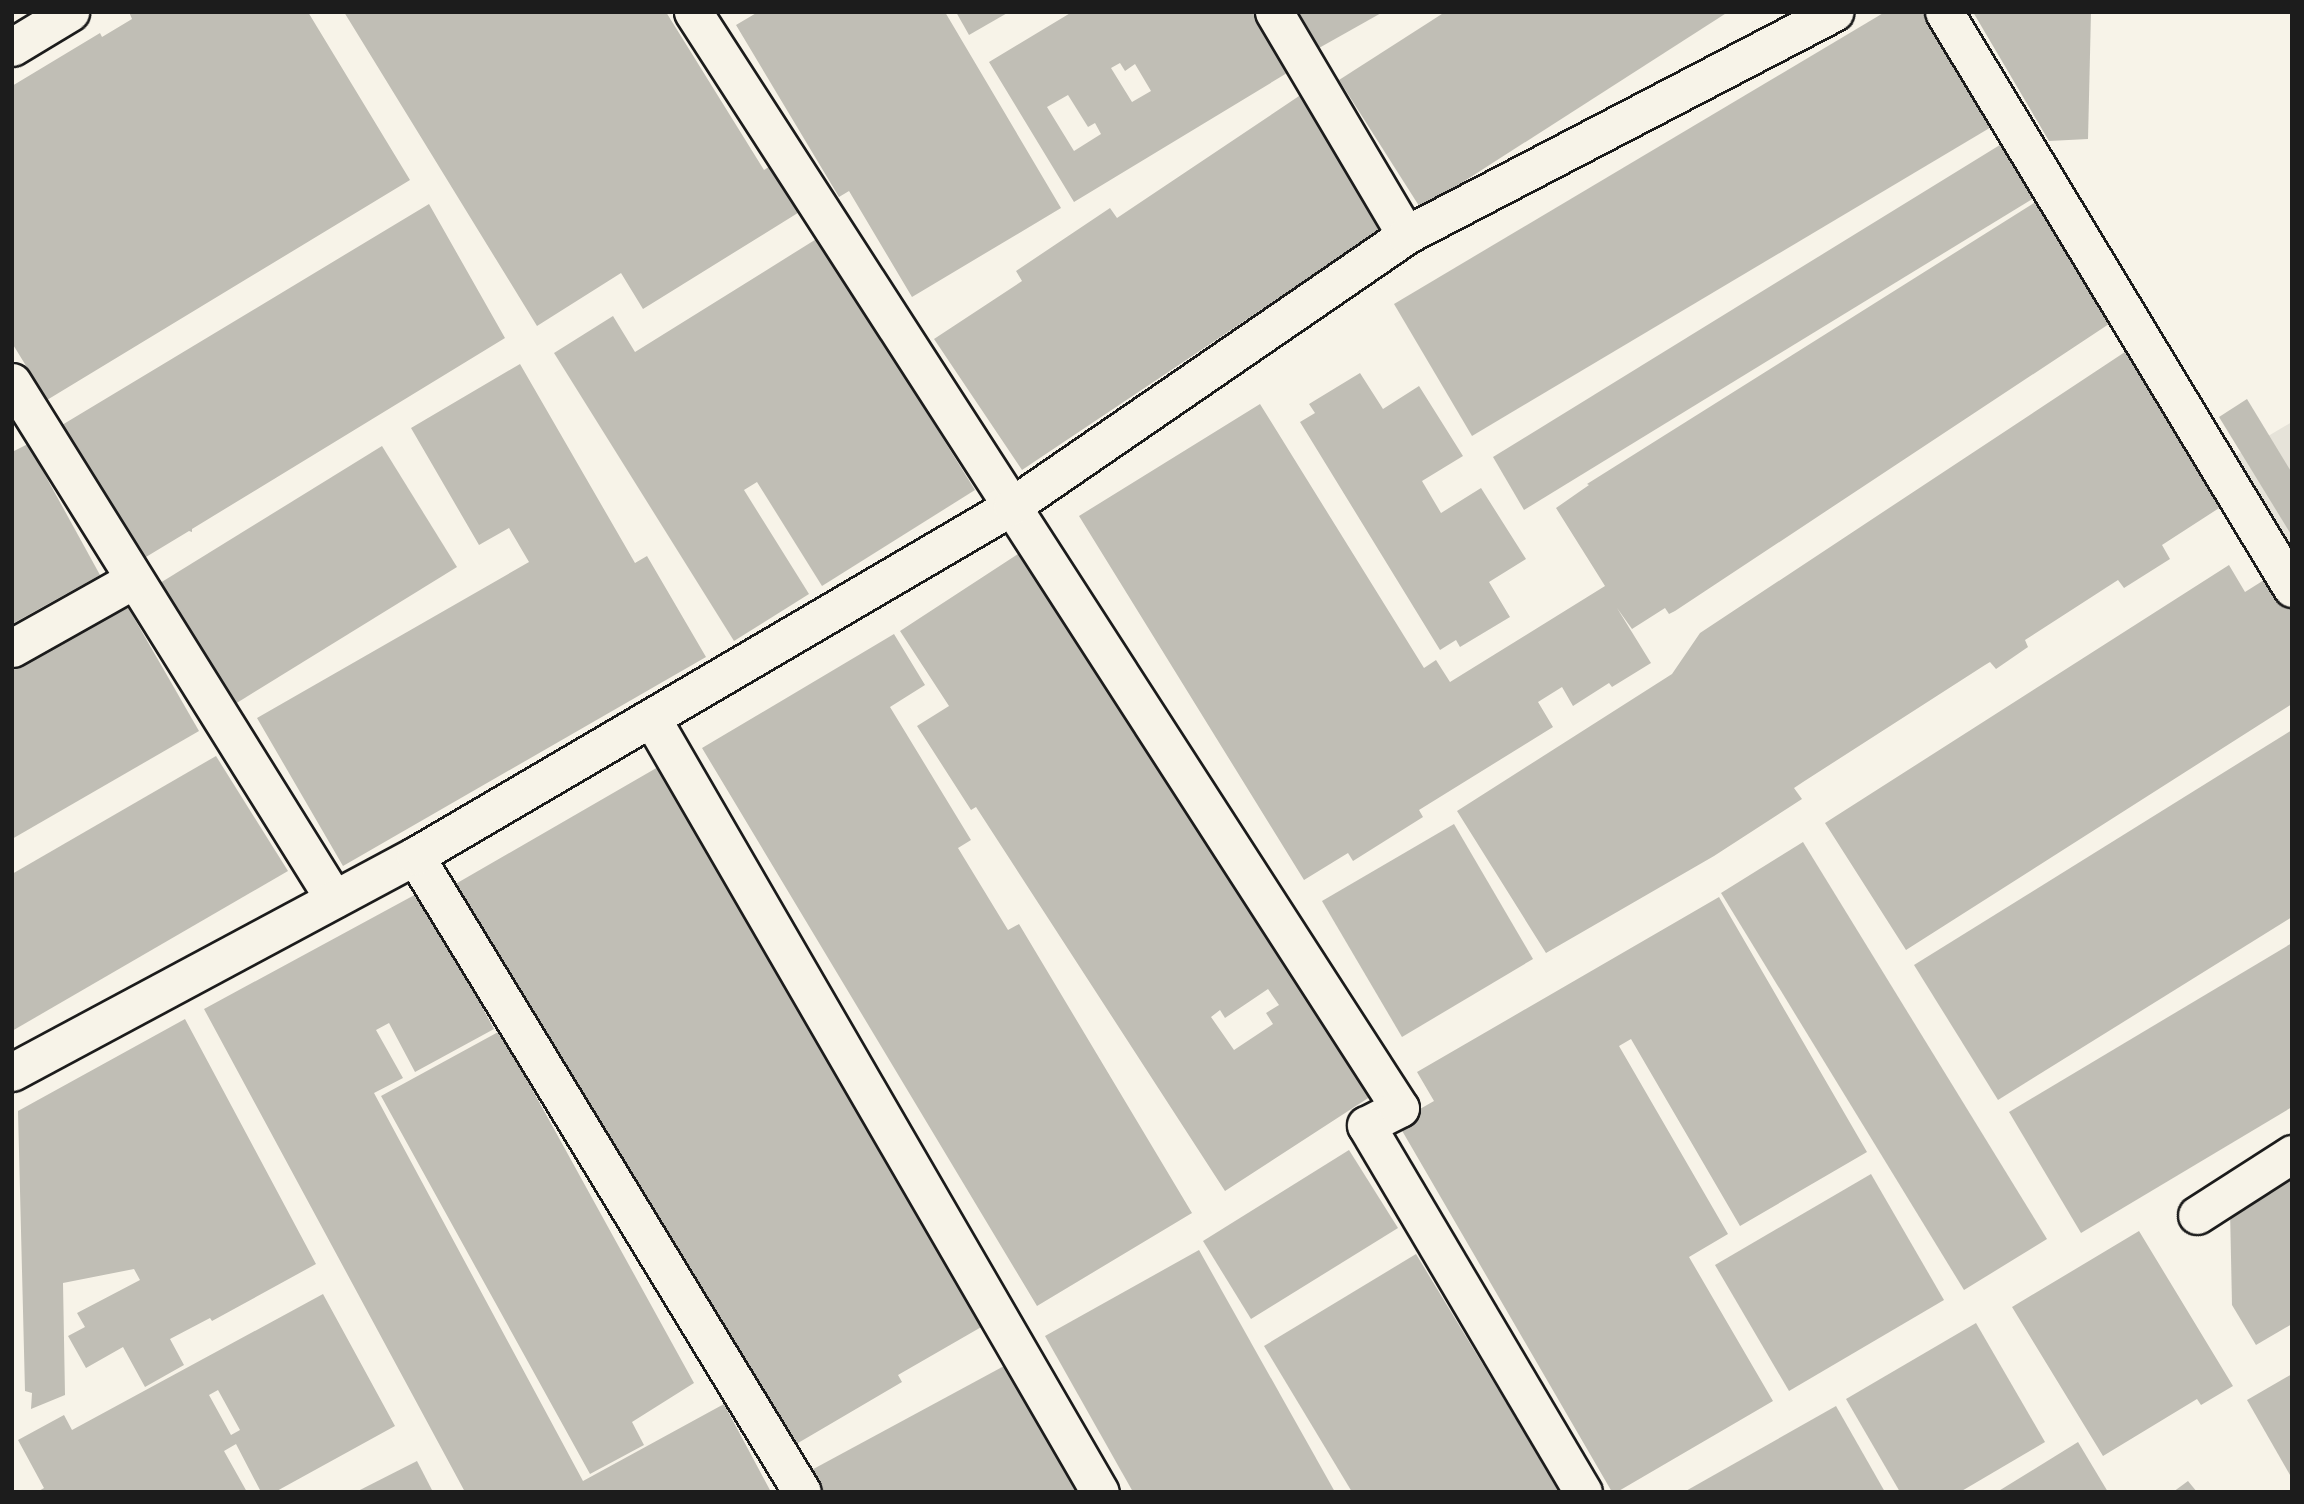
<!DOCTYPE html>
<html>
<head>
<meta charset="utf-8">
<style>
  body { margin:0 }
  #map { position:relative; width:2304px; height:1504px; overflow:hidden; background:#f7f3e8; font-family:"Patrick Hand",sans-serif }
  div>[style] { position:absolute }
  .built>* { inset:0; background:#e6e3d9 }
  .building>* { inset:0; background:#c0beb5 }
  .roads { filter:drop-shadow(2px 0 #1c1c1c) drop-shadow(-2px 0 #1c1c1c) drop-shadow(0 2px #1c1c1c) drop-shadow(0 -2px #1c1c1c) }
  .minor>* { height:37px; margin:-18.5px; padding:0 18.5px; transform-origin:18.5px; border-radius:18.5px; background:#f7f3e8 }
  span { translate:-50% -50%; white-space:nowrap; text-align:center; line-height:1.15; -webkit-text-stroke:5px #f7f3e8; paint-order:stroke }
  .frame { position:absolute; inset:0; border:14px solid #1c1c1c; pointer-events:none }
</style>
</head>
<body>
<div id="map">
  <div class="built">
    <div style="clip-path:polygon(2292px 422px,2292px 568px,2226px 461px)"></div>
  </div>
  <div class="building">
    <div style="clip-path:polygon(129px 12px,308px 12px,410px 180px,47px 400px,12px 343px,12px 86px,100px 33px,102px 37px,132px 19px)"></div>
    <div style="clip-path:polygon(344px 12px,666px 12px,764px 170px,772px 165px,801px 211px,643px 309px,621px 273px,537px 326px)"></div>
    <div style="clip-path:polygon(758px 12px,945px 12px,1061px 208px,912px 297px,849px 191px,839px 197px,736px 25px)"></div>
    <div style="clip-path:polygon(956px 12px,1009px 12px,969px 35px)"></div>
    <div style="clip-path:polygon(evenodd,1072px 12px,1263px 12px,1297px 67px,1074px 202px,989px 62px,1072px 12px,1120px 63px,1125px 71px,1135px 64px,1151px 91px,1132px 102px,1111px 68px,1120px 63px,1072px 12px,1068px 95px,1088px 127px,1095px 123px,1101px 134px,1074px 151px,1047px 107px,1068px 95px)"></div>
    <div style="clip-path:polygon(1299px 12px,1383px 12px,1319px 48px)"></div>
    <div style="clip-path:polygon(1445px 12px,1728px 12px,1421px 209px,1339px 80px)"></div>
    <div style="clip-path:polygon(1885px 12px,1930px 12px,1998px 123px,1472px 436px,1394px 304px)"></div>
    <div style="clip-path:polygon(1973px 12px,2091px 12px,2088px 139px,2049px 141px)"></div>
    <div style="clip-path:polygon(1308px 90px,1395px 220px,1022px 470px,934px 339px,1022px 281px,1016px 271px,1110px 208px,1117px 218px)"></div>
    <div style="clip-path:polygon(2008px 140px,2042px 193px,1524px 510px,1493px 457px)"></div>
    <div style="clip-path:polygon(2042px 198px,2118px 318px,1675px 611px,1669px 614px,1665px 608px,1632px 629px,1617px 608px,1651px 663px,1612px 687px,1609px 683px,1573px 706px,1562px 687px,1538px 702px,1553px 727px,1419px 810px,1423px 817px,1353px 861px,1348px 853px,1304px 880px,1079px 516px,1260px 404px,1424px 668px,1436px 660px,1450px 682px,1605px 586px,1556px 508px,1589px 485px,1587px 484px)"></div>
    <div style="clip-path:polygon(429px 204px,505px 338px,192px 529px,192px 532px,189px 531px,141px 560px,62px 425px)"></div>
    <div style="clip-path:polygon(818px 238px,975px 490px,822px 586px,757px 482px,744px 490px,809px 594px,734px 641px,554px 353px,613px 316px,635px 352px)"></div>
    <div style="clip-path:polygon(2131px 348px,2230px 501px,2162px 545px,2170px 559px,2124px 588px,2118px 580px,2025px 640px,2028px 647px,1996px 669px,1990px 662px,1985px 665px,1803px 782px,1794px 788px,1802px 799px,1714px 856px,1546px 953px,1457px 811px,1672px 674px,1700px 633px)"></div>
    <div style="clip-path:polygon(520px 364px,635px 563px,647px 556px,706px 657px,343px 866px,257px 718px,529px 562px,509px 528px,479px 545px,411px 428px)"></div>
    <div style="clip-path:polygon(1360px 373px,1383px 409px,1419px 386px,1463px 456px,1422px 481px,1441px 513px,1481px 488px,1526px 559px,1489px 582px,1510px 617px,1460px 647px,1456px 640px,1440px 650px,1300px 422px,1315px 413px,1309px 404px)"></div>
    <div style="clip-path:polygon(2247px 399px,2292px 473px,2292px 536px,2219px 417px)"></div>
    <div style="clip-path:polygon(28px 444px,100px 575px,12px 624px,12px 452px)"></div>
    <div style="clip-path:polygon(382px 446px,457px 567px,227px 709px,152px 588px)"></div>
    <div style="clip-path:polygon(evenodd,1027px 548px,1379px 1091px,1225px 1191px,976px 807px,971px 810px,917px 726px,949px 706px,900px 631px,1027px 548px,1268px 989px,1279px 1005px,1266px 1013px,1273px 1024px,1234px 1050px,1211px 1017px,1220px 1010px,1225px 1018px,1268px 989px)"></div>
    <div style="clip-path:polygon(2229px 565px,2245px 592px,2272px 575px,2292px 607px,2292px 704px,1906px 950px,1825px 823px)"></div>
    <div style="clip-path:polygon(126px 604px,199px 731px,12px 839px,12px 669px)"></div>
    <div style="clip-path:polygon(894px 634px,925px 685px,890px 707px,971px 840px,958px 848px,1008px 930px,1019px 924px,1192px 1213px,1037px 1306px,702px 748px)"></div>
    <div style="clip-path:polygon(2292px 730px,2292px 917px,1998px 1100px,1914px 965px)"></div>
    <div style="clip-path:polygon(216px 756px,288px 871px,12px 1031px,12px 874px)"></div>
    <div style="clip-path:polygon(665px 763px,990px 1322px,898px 1375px,902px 1382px,781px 1453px,452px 886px)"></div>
    <div style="clip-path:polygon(1454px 824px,1533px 959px,1402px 1037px,1322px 901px)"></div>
    <div style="clip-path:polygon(1803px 842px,2047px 1239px,1964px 1290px,1721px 893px)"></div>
    <div style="clip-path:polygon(420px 892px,494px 1029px,415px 1072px,389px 1023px,376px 1030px,403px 1078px,374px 1093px,583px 1481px,724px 1404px,771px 1492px,465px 1492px,204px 1009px)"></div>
    <div style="clip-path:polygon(1719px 897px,1867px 1152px,1740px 1226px,1631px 1039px,1619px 1046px,1728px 1234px,1689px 1257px,1773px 1401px,1617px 1492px,1612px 1492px,1397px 1122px,1434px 1101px,1417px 1072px)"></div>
    <div style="clip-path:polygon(2292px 943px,2292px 1107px,2081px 1233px,2009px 1112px)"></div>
    <div style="clip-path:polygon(185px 1019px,316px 1264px,212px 1321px,210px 1318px,170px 1339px,184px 1365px,145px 1387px,123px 1347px,86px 1368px,68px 1336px,85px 1327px,77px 1313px,140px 1280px,134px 1269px,63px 1283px,65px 1395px,31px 1409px,32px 1393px,25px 1391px,18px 1111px)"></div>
    <div style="clip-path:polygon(500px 1031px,694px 1383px,632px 1422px,644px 1445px,590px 1474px,381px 1096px)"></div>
    <div style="clip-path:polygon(1349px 1150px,1398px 1228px,1251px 1319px,1203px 1241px)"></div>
    <div style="clip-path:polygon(1871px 1174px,1944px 1300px,1789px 1391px,1715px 1265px)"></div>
    <div style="clip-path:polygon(2292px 1174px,2292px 1324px,2256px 1345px,2232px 1305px,2230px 1209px)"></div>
    <div style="clip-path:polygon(2139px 1231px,2233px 1386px,2201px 1405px,2197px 1399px,2103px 1456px,2012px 1307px)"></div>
    <div style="clip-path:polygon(1199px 1250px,1335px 1492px,1133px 1492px,1045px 1336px)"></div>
    <div style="clip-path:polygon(1416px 1254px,1560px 1492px,1352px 1492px,1264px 1346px)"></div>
    <div style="clip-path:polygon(evenodd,323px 1294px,395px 1426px,275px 1492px,261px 1492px,236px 1444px,224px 1451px,247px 1492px,37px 1492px,44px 1488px,18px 1440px,64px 1415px,72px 1430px,323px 1294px,218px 1390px,240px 1430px,231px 1435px,209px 1395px,218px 1390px)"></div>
    <div style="clip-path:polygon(1976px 1323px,2045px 1442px,1960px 1492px,1900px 1492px,1846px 1399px)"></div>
    <div style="clip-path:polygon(1017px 1359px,1090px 1492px,815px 1492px,806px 1473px)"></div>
    <div style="clip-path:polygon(2292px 1374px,2292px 1474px,2290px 1475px,2247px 1400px)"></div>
    <div style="clip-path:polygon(1836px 1406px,1885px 1492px,1684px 1492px)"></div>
    <div style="clip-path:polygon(2078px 1442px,2108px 1492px,1997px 1492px)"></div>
    <div style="clip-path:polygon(417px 1461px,433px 1492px,356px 1492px)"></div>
    <div style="clip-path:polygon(2188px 1481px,2197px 1492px,2173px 1492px)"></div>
  </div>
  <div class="roads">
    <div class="minor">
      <div style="left:693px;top:12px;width:1304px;rotate:57.18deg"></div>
      <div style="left:1400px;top:1108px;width:38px;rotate:153deg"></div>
      <div style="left:1366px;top:1125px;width:426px;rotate:59.4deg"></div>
      <div style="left:1274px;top:12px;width:259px;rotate:59.4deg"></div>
      <div style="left:1944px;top:12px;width:673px;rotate:58.86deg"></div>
      <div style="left:12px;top:47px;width:68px;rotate:-31.1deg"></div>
      <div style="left:12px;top:382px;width:609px;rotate:58.08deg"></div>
      <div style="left:12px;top:648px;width:139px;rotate:-29.3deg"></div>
      <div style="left:652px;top:719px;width:893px;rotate:59.91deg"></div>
      <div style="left:415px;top:856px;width:744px;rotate:58.68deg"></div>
      <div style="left:12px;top:1072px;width:457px;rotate:-28.2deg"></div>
      <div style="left:415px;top:856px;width:692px;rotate:-30.38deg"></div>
      <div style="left:1012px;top:506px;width:478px;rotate:-34.5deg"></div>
      <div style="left:1406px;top:235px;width:483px;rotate:-27.5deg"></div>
      <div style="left:2197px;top:1215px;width:113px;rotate:-32.7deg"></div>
    </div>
  </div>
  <div class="frame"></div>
</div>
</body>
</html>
